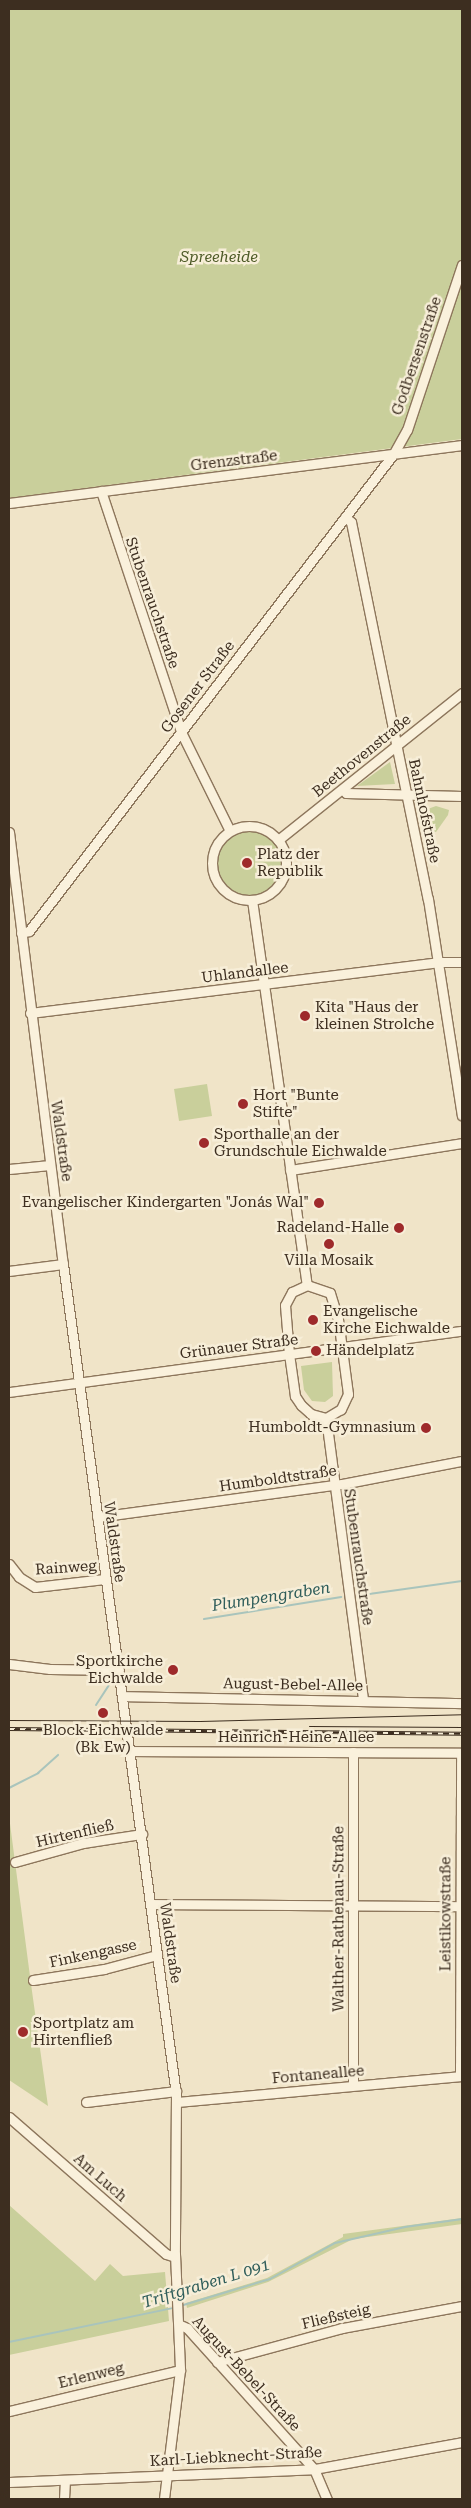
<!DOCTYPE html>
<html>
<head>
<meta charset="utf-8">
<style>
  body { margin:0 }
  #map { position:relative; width:471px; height:2508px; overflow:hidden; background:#f0e4c8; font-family:"Roboto Serif",serif }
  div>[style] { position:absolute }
  .green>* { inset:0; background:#c9cf9b }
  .round { border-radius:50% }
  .stream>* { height:2px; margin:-1px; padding:0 1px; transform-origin:1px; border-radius:1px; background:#a9c4bc }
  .roads { filter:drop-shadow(1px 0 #8d765c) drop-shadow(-1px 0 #8d765c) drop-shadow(0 1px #8d765c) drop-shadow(0 -1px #8d765c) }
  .minor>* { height:9px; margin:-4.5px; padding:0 4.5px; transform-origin:4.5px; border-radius:4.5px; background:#faf1dc }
  .minor>.ring { margin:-4.5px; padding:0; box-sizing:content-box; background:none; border:9px solid #faf1dc; border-radius:50% }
  .tram>* { height:1px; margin:-0.5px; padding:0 0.5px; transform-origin:0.5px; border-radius:0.5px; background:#3d2e20 }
  .rail>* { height:4px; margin-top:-2px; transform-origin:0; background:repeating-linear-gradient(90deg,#f7eed8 0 5.5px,#3d2e20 0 11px); box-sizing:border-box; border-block:1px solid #3d2e20 }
  .dots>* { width:14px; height:14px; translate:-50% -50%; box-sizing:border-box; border:2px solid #f7eed8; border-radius:50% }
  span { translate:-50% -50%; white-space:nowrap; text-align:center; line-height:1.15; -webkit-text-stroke:5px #f7eed8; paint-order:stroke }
  .park-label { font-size:15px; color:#4d5a26; font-style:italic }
  .street-label { font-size:15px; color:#3d2e20 }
  .poi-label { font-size:15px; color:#3d2e20 }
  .left { translate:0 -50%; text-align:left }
  .right { translate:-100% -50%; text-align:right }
  .water-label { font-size:16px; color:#2f5d5a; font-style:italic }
  .frame { position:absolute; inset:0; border:10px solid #3d2e20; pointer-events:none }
</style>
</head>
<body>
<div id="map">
  <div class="green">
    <div style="clip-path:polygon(9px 9px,462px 9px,462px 439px,9px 498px)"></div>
    <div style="clip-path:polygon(390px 762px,395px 784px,357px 786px)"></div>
    <div style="clip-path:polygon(436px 806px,449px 810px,448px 815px,436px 832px,429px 831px,425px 810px)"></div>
    <div class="round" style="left:216px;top:831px;width:66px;height:66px"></div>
    <div style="clip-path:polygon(207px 1084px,212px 1116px,179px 1121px,174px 1089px)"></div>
    <div style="clip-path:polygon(332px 1362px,333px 1396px,325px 1402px,312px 1401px,304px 1390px,301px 1366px)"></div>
    <div style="clip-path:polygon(9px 1816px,31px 1984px,48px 2106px,9px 2080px)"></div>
    <div style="clip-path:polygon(9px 2205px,95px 2281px,110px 2264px,123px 2276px,165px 2272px,169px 2321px,9px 2355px)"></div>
    <div style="clip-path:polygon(462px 2218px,462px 2224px,353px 2239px,268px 2282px,187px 2308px,186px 2303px,267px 2278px,343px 2237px,343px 2234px)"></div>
  </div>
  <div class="stream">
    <div style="left:362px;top:1595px;width:101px;rotate:-8deg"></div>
    <div style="left:204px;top:1619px;width:139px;rotate:-9.1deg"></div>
    <div style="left:96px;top:1705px;width:24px;rotate:-57deg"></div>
    <div style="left:9px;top:1788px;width:33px;rotate:-27deg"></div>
    <div style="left:38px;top:1773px;width:27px;rotate:-42deg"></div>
    <div style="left:180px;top:2306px;width:94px;rotate:-16.7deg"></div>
    <div style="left:270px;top:2279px;width:74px;rotate:-29deg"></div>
    <div style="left:335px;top:2243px;width:72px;rotate:-12.9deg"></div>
    <div style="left:405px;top:2227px;width:58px;rotate:-8deg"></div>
    <div style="left:9px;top:2342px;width:167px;rotate:-11.7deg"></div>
  </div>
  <div class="roads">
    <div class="minor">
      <div style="left:101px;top:491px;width:254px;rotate:71.6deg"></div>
      <div style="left:181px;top:732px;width:110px;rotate:63.7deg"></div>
      <div style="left:9px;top:503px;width:457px;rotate:-7.3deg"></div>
      <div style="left:345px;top:517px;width:8px;rotate:40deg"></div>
      <div style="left:351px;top:522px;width:385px;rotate:78.5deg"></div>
      <div style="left:428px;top:899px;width:219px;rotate:81.1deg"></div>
      <div style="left:343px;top:789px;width:5px;rotate:53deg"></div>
      <div style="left:346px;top:793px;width:116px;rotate:1.5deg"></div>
      <div class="ring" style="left:212px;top:826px;width:65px;height:65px"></div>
      <div style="left:9px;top:832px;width:435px;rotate:82.9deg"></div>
      <div style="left:63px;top:1264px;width:838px;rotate:82.25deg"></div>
      <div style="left:176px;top:2094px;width:160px;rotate:90.4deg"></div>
      <div style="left:175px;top:2254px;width:116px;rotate:87.5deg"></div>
      <div style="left:180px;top:2370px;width:130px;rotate:97.1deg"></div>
      <div style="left:278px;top:840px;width:236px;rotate:-38.6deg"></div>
      <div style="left:252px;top:900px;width:389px;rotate:81.9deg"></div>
      <div style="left:21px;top:933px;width:8px;rotate:-14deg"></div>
      <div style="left:29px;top:931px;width:601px;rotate:-52.63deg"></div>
      <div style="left:394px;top:453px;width:26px;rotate:-61deg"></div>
      <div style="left:407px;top:430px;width:174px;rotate:-71.6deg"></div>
      <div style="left:30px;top:1013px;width:413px;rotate:-7.1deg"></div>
      <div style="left:440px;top:962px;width:22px"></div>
      <div style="left:9px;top:1169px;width:41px;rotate:-5.6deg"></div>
      <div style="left:290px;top:1170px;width:174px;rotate:-8.9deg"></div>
      <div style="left:9px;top:1271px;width:54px;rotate:-7.4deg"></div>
      <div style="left:307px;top:1285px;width:24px;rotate:19deg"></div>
      <div style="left:330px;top:1293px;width:27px;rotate:73deg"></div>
      <div style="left:338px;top:1319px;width:76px;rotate:82.4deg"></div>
      <div style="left:348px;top:1394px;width:17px;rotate:115deg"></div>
      <div style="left:341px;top:1409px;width:17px;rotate:149deg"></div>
      <div style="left:326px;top:1418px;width:16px;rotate:-165deg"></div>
      <div style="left:311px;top:1414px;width:13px;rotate:-138deg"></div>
      <div style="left:301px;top:1405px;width:11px;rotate:-124deg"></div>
      <div style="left:295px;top:1396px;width:42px;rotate:-98.1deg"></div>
      <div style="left:289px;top:1354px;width:49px;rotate:-94.7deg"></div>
      <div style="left:285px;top:1305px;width:15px;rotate:-62deg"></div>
      <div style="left:292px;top:1292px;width:17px;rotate:-25deg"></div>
      <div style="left:9px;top:1392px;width:457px;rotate:-7.7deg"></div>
      <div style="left:326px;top:1418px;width:284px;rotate:82.5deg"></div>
      <div style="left:97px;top:1517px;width:247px;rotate:-7.7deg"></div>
      <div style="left:342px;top:1484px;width:122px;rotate:-10.9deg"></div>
      <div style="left:9px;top:1564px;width:16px;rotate:52deg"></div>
      <div style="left:19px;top:1577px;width:19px;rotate:32deg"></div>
      <div style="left:35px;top:1587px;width:70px;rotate:-6.5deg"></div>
      <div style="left:9px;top:1664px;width:41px;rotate:7deg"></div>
      <div style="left:50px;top:1669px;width:69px;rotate:0.8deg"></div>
      <div style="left:122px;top:1696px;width:340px;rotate:1.2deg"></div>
      <div style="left:130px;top:1751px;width:332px;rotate:0.3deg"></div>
      <div style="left:15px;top:1862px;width:71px;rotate:-15.6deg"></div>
      <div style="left:83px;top:1843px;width:60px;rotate:-8.7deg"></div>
      <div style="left:151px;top:1904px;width:311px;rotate:0.4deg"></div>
      <div style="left:33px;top:1980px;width:72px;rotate:-8.8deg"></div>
      <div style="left:104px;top:1969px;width:55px;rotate:-14.8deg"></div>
      <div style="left:460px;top:2076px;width:323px;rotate:-89.8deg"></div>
      <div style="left:353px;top:2085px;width:333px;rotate:-90deg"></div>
      <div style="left:86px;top:2102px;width:91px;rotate:-7deg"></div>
      <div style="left:177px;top:2102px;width:286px;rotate:-5.2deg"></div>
      <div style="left:9px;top:2117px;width:208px;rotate:41.1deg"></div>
      <div style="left:166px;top:2254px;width:9px;rotate:18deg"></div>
      <div style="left:180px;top:2325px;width:8px;rotate:23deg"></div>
      <div style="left:187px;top:2328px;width:190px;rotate:48deg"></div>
      <div style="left:314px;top:2469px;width:33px;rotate:67deg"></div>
      <div style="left:217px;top:2362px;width:130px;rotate:-15.2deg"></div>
      <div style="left:342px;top:2328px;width:122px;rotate:-10.4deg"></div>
      <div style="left:9px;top:2411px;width:176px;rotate:-13.5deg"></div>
      <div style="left:9px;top:2482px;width:305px;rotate:-2.4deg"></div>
      <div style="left:314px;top:2469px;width:150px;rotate:-10.3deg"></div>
      <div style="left:64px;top:2499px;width:19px;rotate:-87deg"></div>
    </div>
  </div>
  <div class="tram">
    <div style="left:9px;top:1720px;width:191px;rotate:0.3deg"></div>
    <div style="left:200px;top:1721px;width:262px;rotate:-1.5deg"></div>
    <div style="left:309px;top:1726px;width:153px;rotate:0.4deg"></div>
  </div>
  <div class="rail">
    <div style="left:9px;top:1729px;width:453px;rotate:0.6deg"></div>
  </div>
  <div class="dots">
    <div style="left:247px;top:863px;background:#9e2a2b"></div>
    <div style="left:305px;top:1016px;background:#9e2a2b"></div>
    <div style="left:243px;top:1104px;background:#9e2a2b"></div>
    <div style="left:204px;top:1143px;background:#9e2a2b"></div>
    <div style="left:319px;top:1203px;background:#9e2a2b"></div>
    <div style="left:399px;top:1228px;background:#9e2a2b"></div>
    <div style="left:329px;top:1244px;background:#9e2a2b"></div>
    <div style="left:313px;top:1320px;background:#9e2a2b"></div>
    <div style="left:316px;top:1351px;background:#9e2a2b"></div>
    <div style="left:426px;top:1428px;background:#9e2a2b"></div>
    <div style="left:173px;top:1670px;background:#9e2a2b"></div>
    <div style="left:103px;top:1713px;background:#9e2a2b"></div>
    <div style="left:23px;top:2032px;background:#9e2a2b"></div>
  </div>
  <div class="park-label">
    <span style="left:219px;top:258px">Spreeheide</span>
  </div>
  <div class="street-label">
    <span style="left:417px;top:356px;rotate:-71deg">Godbersenstraße</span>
    <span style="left:234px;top:461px;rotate:-7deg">Grenzstraße</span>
    <span style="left:152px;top:603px;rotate:71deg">Stubenrauchstraße</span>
    <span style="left:198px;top:687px;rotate:-53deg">Gosener Straße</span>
    <span style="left:362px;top:756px;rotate:-39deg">Beethovenstraße</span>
    <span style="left:424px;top:811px;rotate:78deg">Bahnhofstraße</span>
    <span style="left:245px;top:973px;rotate:-7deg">Uhlandallee</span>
    <span style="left:61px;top:1141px;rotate:82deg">Waldstraße</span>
    <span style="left:239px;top:1347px;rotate:-7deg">Grünauer Straße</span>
    <span style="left:278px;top:1479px;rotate:-8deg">Humboldtstraße</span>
    <span style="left:114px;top:1542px;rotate:82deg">Waldstraße</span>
    <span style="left:358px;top:1557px;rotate:82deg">Stubenrauchstraße</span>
    <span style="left:66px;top:1568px;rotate:-4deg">Rainweg</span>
    <span style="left:293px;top:1685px;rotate:1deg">August-Bebel-Allee</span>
    <span style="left:296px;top:1738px">Heinrich-Heine-Allee</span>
    <span style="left:75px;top:1834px;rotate:-13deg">Hirtenfließ</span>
    <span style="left:446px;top:1914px;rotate:-90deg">Leistikowstraße</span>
    <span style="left:339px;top:1919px;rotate:-90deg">Walther-Rathenau-Straße</span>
    <span style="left:170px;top:1943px;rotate:82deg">Waldstraße</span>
    <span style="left:93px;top:1954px;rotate:-12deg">Finkengasse</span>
    <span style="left:318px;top:2075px;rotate:-5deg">Fontaneallee</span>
    <span style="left:100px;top:2178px;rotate:41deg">Am Luch</span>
    <span style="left:336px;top:2317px;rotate:-13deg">Fließsteig</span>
    <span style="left:246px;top:2374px;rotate:47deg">August-Bebel-Straße</span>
    <span style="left:91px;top:2376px;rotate:-14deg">Erlenweg</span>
    <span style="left:236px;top:2457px;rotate:-3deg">Karl-Liebknecht-Straße</span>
  </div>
  <div class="poi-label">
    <span class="left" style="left:257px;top:863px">Platz der<br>Republik</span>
    <span class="left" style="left:315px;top:1016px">Kita "Haus der<br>kleinen Strolche</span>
    <span class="left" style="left:253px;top:1104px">Hort "Bunte<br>Stifte"</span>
    <span class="left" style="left:214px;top:1143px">Sporthalle an der<br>Grundschule Eichwalde</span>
    <span class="right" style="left:309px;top:1203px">Evangelischer Kindergarten "Jona´s Wal"</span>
    <span class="right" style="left:389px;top:1228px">Radeland-Halle</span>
    <span style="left:329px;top:1261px">Villa Mosaik</span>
    <span class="left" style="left:323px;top:1320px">Evangelische<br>Kirche Eichwalde</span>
    <span class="left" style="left:326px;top:1351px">Händelplatz</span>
    <span class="right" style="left:416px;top:1428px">Humboldt-Gymnasium</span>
    <span class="right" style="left:163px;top:1670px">Sportkirche<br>Eichwalde</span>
    <span style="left:103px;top:1739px">Block Eichwalde<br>(Bk Ew)</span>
    <span class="left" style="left:33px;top:2032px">Sportplatz am<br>Hirtenfließ</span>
  </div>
  <div class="water-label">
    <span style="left:271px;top:1597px;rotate:-9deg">Plumpengraben</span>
    <span style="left:206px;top:2284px;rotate:-17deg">Triftgraben L 091</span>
  </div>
  <div class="frame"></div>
</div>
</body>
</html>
